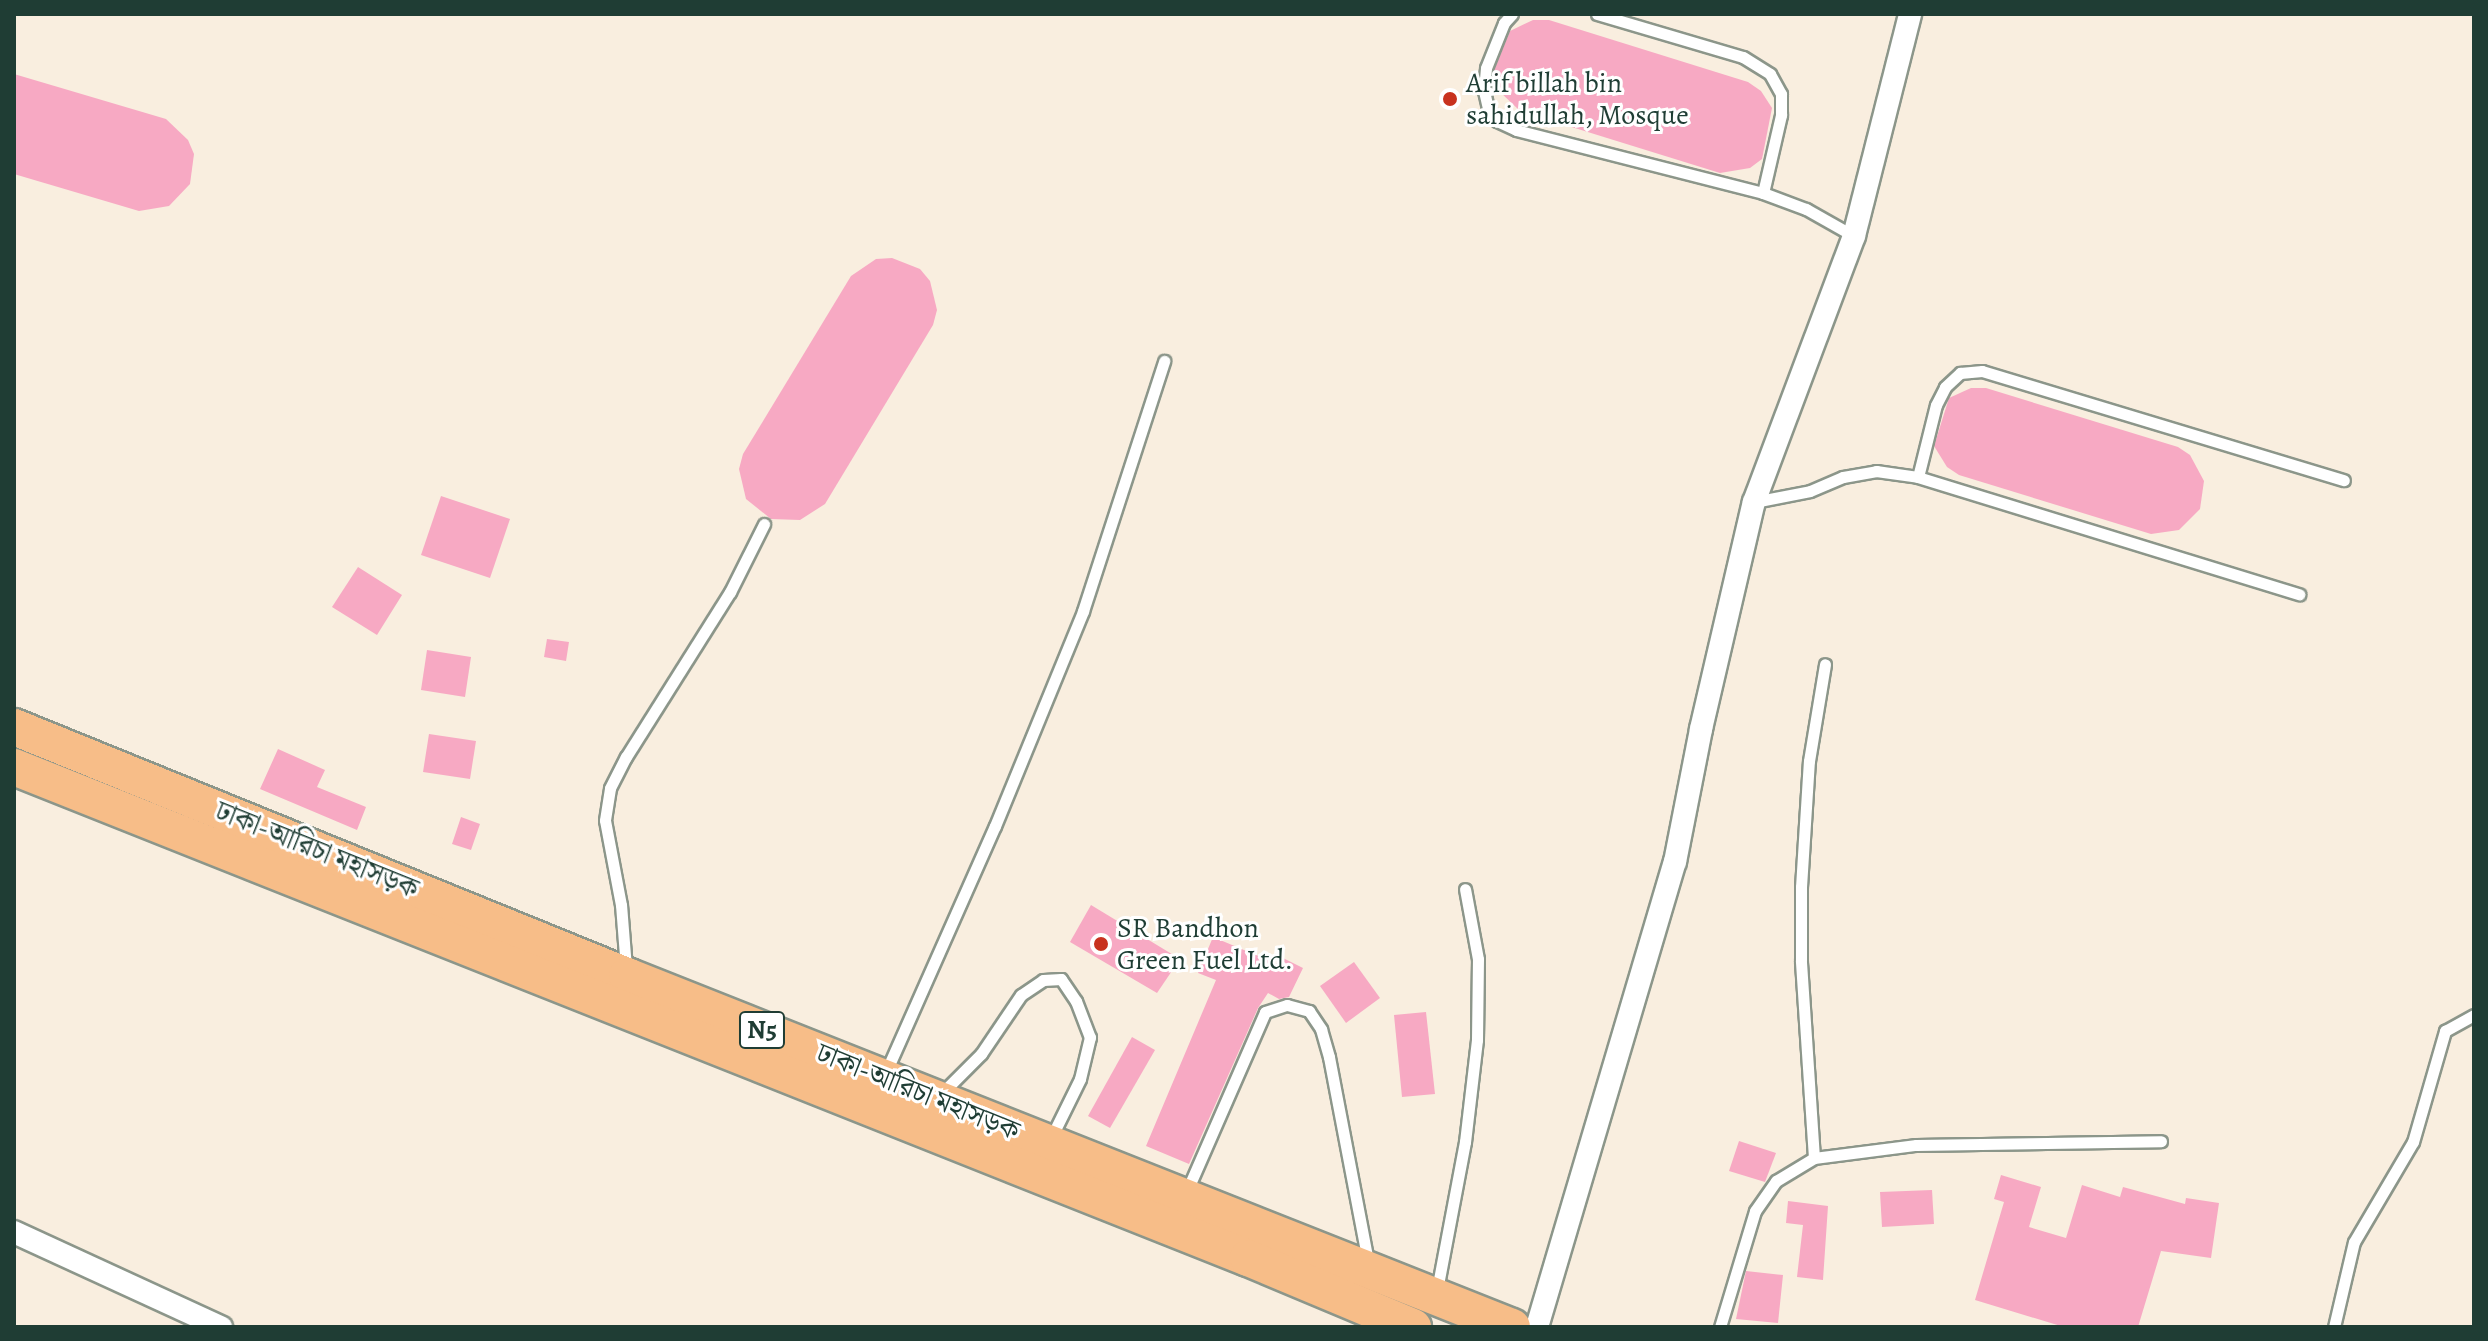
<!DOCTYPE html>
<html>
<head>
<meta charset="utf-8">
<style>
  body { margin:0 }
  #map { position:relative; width:2488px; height:1341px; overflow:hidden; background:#f9eedf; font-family:Alegreya,"Noto Serif Bengali",serif }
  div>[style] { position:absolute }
  .building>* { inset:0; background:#f7a9c3 }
  .roads { filter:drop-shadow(2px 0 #8c968a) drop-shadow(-2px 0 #8c968a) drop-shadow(0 2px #8c968a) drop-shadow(0 -2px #8c968a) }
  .service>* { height:11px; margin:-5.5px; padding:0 5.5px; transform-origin:5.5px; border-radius:5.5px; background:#fff }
  .minor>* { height:22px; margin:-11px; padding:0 11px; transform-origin:11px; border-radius:11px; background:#fff }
  .trunk>* { height:36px; margin:-18px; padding:0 18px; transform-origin:18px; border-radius:18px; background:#f7bd88 }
  .dots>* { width:22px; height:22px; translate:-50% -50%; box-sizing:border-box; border:4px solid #fff; border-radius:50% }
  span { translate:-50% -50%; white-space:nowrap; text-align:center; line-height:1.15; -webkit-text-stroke:6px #fff; paint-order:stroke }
  .shield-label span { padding:2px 6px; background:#fff; border:2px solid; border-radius:6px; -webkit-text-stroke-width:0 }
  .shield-label { font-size:26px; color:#1f3d34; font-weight:700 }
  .poi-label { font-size:28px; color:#1f3d34 }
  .left { translate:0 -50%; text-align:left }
  .street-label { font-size:28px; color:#1f3d34 }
  .frame { position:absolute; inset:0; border:16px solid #1f3d34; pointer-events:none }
</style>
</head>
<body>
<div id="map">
  <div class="building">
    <div style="clip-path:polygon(1533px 20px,1549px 20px,1748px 82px,1761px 91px,1772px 108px,1762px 159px,1750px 168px,1720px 173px,1520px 111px,1498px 90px,1494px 70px,1510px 31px)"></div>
    <div style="clip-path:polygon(14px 74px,166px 119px,188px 140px,194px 154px,190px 184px,169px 206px,139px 211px,14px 174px)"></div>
    <div style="clip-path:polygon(892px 258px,920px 269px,930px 281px,937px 310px,933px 325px,825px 504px,800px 520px,771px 519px,746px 499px,739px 469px,743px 454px,851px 276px,876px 259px)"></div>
    <div style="clip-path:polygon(1971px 388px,1986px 388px,2178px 447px,2190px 455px,2204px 481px,2200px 509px,2179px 530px,2151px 534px,1959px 475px,1947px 467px,1934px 446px,1949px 398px)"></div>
    <div style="clip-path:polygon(441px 496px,510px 519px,490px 578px,421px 555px)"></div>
    <div style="clip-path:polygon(358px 567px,402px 595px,377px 635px,332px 607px)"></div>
    <div style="clip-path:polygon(547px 639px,569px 642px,566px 661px,544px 657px)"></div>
    <div style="clip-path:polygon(427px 650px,471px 657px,465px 697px,421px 690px)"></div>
    <div style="clip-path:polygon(429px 734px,476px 741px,470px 779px,423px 772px)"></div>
    <div style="clip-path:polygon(278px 749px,325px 770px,317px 787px,366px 807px,357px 830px,260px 789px)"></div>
    <div style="clip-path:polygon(461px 817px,480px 824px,471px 850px,452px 844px)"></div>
    <div style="clip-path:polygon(1091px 905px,1180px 959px,1157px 993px,1070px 942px)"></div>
    <div style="clip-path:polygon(1213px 937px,1280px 965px,1283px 958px,1303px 968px,1289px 997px,1279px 999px,1268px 993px,1258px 1008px,1189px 1164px,1146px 1146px,1216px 980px,1198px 973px)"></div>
    <div style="clip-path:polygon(1354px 962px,1380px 998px,1346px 1023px,1320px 986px)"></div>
    <div style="clip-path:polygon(1426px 1012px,1435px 1094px,1402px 1097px,1394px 1015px)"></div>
    <div style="clip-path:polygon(1132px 1037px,1155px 1050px,1110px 1128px,1088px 1116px)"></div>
    <div style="clip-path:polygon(1739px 1141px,1776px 1153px,1765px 1182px,1729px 1171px)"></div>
    <div style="clip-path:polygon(2001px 1175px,2041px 1187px,2029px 1227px,2066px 1238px,2082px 1185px,2120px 1197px,2123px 1187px,2185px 1204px,2186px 1198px,2219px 1203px,2211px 1258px,2161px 1251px,2138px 1327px,2064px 1327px,1975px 1300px,2004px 1202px,1994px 1199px)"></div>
    <div style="clip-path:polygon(1932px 1190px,1934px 1224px,1882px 1227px,1880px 1192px)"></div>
    <div style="clip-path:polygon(1788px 1201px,1828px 1206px,1823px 1280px,1797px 1277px,1803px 1225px,1786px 1223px)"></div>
    <div style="clip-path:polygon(1746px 1271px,1783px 1275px,1778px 1323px,1736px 1319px)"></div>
  </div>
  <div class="roads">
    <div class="service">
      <div style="left:1512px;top:14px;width:12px;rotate:132deg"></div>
      <div style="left:1504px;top:23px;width:48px;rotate:111.8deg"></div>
      <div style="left:1486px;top:68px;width:23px;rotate:95deg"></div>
      <div style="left:1484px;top:91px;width:17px;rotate:77deg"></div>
      <div style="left:1488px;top:108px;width:16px;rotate:55deg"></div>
      <div style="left:1497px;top:121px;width:21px;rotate:25deg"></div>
      <div style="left:1516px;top:130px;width:255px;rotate:14.3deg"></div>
      <div style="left:1763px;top:193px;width:46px;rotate:20.4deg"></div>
      <div style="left:1806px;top:209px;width:55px;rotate:29.4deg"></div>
      <div style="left:1597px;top:14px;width:152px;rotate:16.4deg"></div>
      <div style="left:1743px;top:57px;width:32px;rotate:32deg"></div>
      <div style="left:1770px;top:74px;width:23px;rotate:61deg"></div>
      <div style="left:1781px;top:94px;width:21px;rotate:90deg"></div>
      <div style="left:1781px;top:115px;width:80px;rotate:103deg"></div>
      <div style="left:1918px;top:477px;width:74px;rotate:-76deg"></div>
      <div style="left:1936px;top:405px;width:20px;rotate:-63deg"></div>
      <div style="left:1945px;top:387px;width:21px;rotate:-43deg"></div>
      <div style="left:1960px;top:373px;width:22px;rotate:-5deg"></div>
      <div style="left:1982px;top:371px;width:378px;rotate:16.8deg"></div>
      <div style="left:1754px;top:502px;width:57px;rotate:-11.1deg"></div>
      <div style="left:1810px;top:491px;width:36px;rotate:-23deg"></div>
      <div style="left:1843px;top:477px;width:34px;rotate:-10deg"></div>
      <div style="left:1876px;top:471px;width:42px;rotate:8.1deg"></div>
      <div style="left:1918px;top:477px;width:399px;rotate:17.1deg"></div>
      <div style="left:626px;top:968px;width:63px;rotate:-94.5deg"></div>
      <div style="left:621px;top:905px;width:86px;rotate:-100.7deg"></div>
      <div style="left:605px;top:820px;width:32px;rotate:-81deg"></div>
      <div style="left:610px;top:788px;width:35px;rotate:-63deg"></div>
      <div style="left:626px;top:757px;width:195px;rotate:-57.8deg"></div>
      <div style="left:730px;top:592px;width:76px;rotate:-63.4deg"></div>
      <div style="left:885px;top:1074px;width:271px;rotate:-66.1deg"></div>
      <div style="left:995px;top:826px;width:232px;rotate:-67.7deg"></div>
      <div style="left:1083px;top:611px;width:263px;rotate:-72deg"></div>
      <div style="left:941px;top:1094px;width:57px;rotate:-45deg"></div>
      <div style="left:981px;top:1054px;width:71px;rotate:-55.9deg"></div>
      <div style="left:1021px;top:995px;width:27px;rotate:-34deg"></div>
      <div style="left:1043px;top:980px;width:18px;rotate:-3deg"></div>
      <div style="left:1061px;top:979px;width:27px;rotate:56deg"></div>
      <div style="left:1076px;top:1001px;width:39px;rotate:69deg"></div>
      <div style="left:1090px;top:1037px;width:43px;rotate:103.4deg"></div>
      <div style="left:1080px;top:1079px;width:66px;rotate:116.2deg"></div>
      <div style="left:1814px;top:1158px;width:198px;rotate:-93.8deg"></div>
      <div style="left:1801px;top:960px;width:73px;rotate:-90deg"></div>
      <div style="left:1801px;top:887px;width:126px;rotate:-86.4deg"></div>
      <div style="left:1809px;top:761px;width:98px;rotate:-80.6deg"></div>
      <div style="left:1186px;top:1193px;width:197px;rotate:-66.4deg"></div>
      <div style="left:1265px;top:1012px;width:23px;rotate:-18deg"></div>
      <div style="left:1287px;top:1005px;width:23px;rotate:15deg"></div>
      <div style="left:1309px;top:1011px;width:22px;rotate:56deg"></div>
      <div style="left:1321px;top:1029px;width:29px;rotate:74deg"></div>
      <div style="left:1329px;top:1057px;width:209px;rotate:79.2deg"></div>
      <div style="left:1437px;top:1290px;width:151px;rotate:-79.3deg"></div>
      <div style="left:1465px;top:1142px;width:103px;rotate:-83.3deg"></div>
      <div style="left:1477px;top:1040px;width:81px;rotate:-89.3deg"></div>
      <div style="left:1478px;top:959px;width:71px;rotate:-100.5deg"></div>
      <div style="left:1720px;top:1327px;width:121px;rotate:-73.2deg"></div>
      <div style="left:1755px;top:1211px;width:37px;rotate:-55deg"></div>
      <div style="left:1776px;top:1181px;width:44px;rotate:-31.2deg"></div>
      <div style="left:1814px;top:1158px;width:103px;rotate:-7.3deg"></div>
      <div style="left:1916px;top:1145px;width:245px;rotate:-0.9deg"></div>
      <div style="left:2334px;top:1327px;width:87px;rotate:-76.8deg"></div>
      <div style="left:2354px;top:1242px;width:116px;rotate:-59.5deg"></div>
      <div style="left:2413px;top:1142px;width:116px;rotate:-73.9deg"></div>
      <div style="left:2445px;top:1031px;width:33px;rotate:-29deg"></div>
    </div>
    <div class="minor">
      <div style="left:14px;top:1232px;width:228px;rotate:24.7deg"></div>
      <div style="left:1537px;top:1327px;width:485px;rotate:-73.5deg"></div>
      <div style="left:1675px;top:862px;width:136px;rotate:-78.9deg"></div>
      <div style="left:1701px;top:729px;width:233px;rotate:-76.9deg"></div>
      <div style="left:1754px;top:502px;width:284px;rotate:-69.4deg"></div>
      <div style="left:1854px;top:236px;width:229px;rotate:-75.8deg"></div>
    </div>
    <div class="trunk">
      <div style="left:14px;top:727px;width:662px;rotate:22.11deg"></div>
      <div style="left:627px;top:976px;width:952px;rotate:21.63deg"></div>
      <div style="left:14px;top:767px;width:1328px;rotate:21.7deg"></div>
      <div style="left:1248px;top:1258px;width:179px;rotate:22.7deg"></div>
    </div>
  </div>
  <div class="dots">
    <div style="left:1450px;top:99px;background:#c8321e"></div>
    <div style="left:1101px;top:944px;background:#c8321e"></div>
  </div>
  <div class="shield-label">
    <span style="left:762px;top:1030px">N5</span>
  </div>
  <div class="poi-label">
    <span class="left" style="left:1466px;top:99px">Arif billah bin<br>sahidullah, Mosque</span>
    <span class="left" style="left:1117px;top:944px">SR Bandhon<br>Green Fuel Ltd.</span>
  </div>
  <div class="street-label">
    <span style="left:317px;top:850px;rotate:22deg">ঢাকা-আরিচা মহাসড়ক</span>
    <span style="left:918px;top:1092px;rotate:22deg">ঢাকা-আরিচা মহাসড়ক</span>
  </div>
  <div class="frame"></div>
</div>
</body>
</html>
